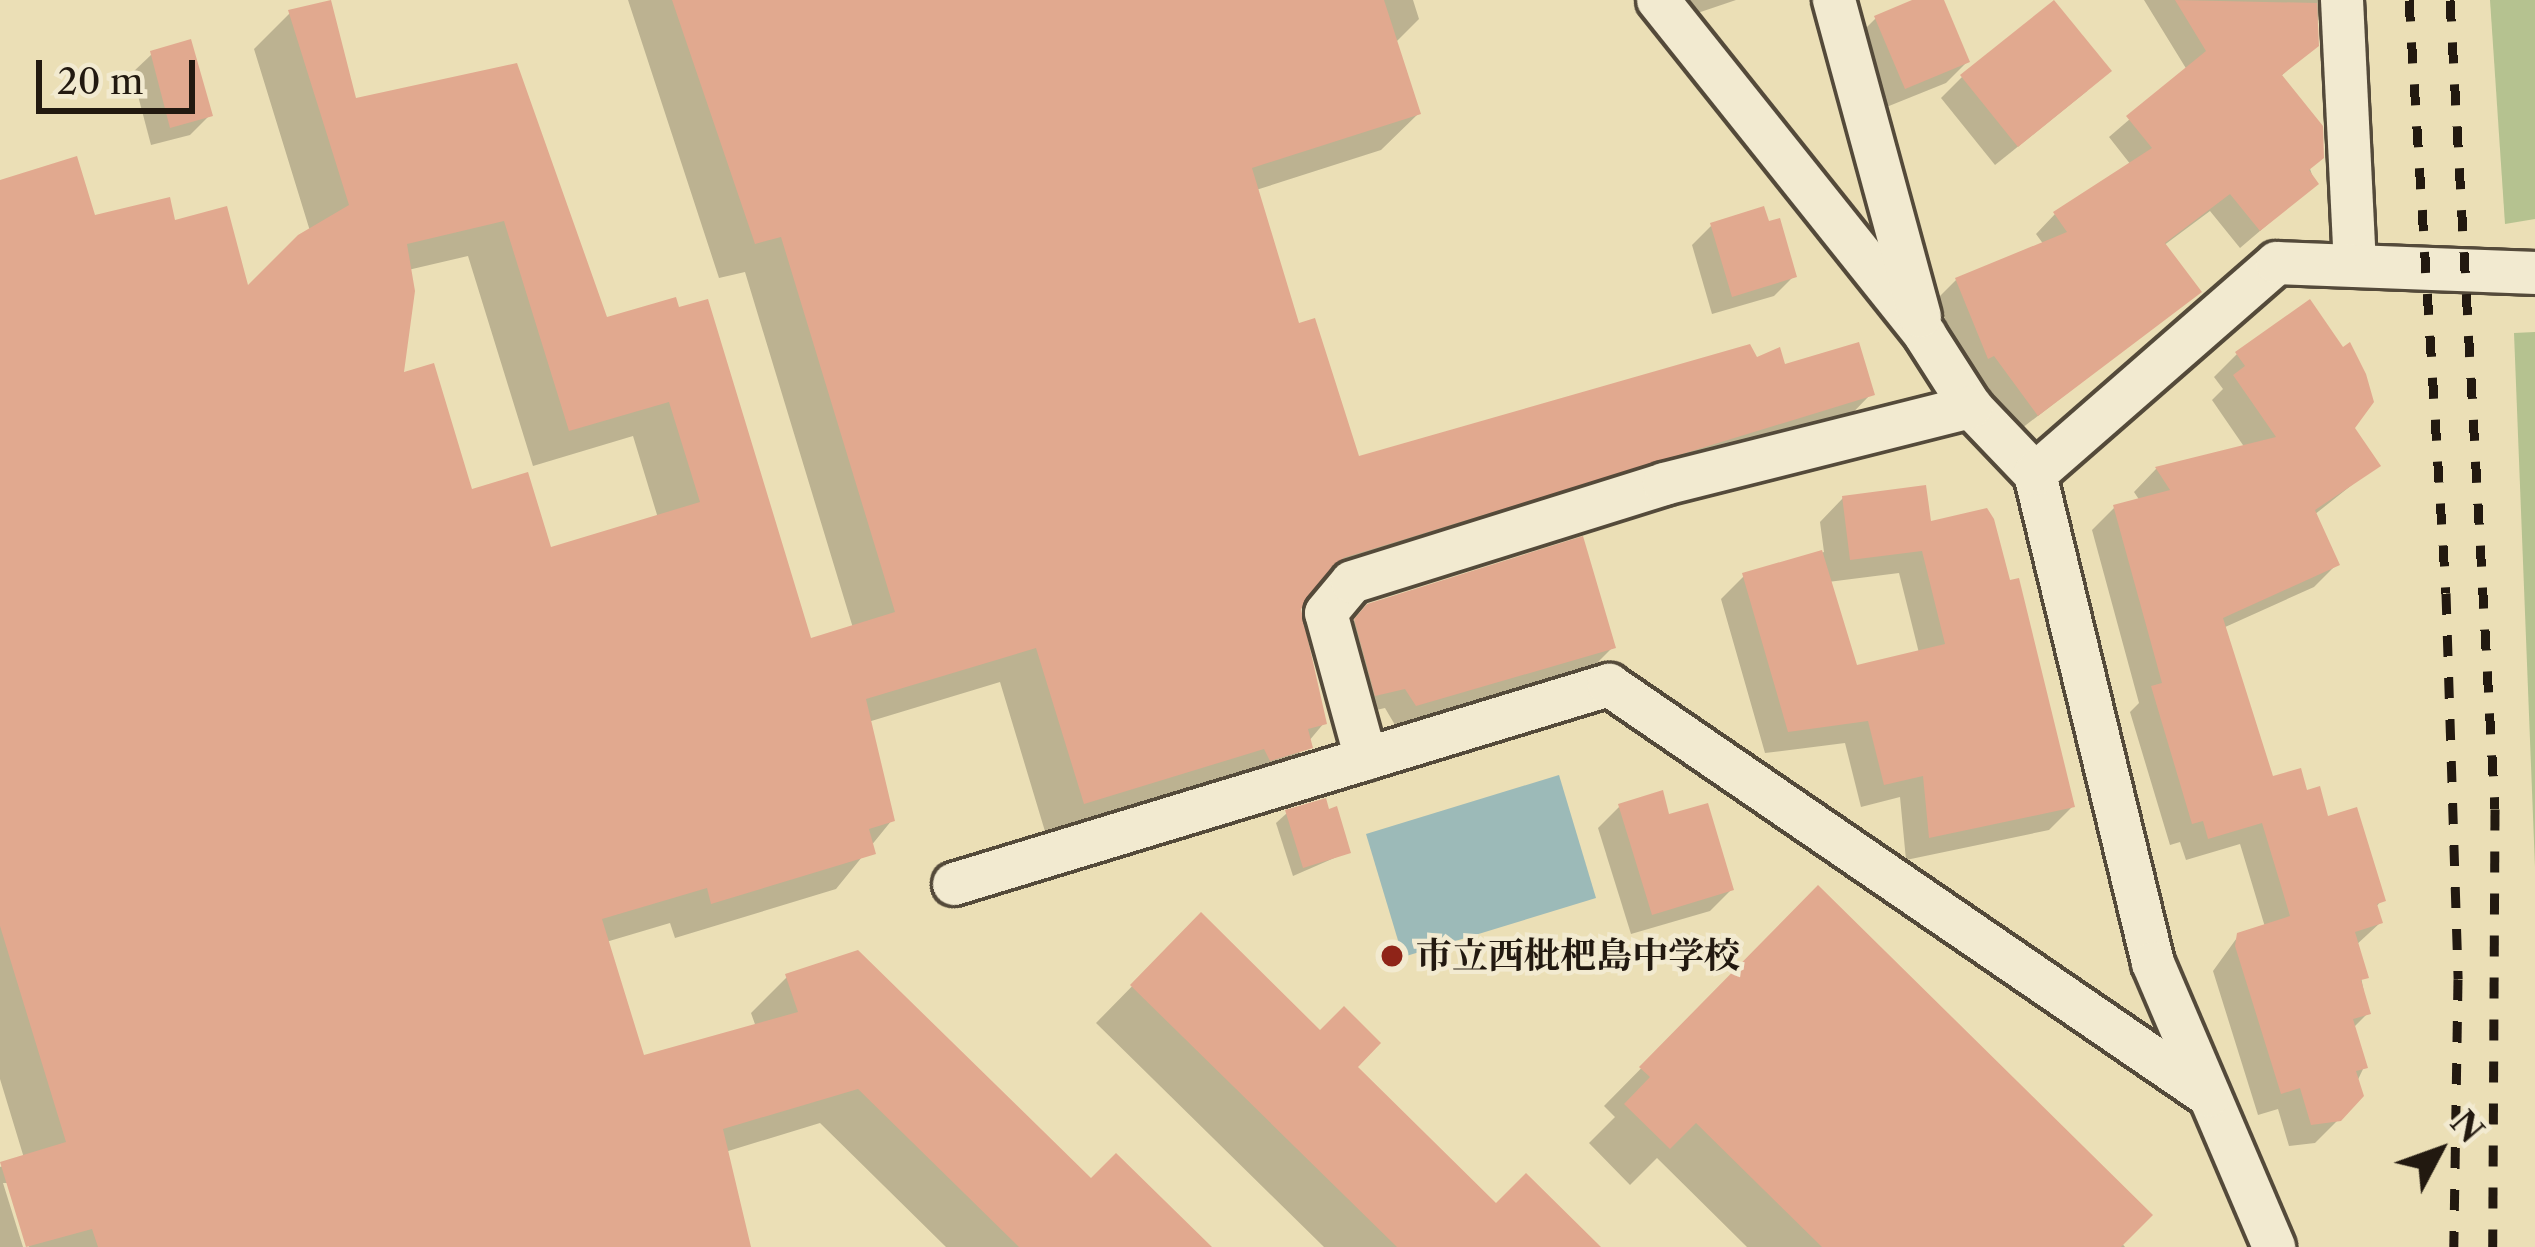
<!DOCTYPE html>
<html>
<head>
<meta charset="utf-8">
<style>
  body { margin:0 }
  #map { position:relative; width:2535px; height:1247px; overflow:hidden; background:#ebdfb6; font-family:"Libre Caslon Text","Noto Serif JP",serif }
  div>[style] { position:absolute }
  .green>* { inset:0; background:#b5c290 }
  .water>* { inset:0; background:#9cbab8 }
  .shadow>* { inset:0; background:#0003 }
  .building>* { inset:0; background:#e1a98f }
  .roads { filter:drop-shadow(3px 0 #544a3a) drop-shadow(-3px 0 #544a3a) drop-shadow(0 3px #544a3a) drop-shadow(0 -3px #544a3a) }
  .street>* { height:42px; margin:-21px; padding:0 21px; transform-origin:21px; border-radius:21px; background:#f2ead0 }
  .rail>* { height:9px; margin-top:-4.5px; transform-origin:0; background:repeating-linear-gradient(90deg,#221910 0 21px,transparent 0 42px) }
  .dots>* { width:33px; height:33px; translate:-50% -50%; box-sizing:border-box; border:6px solid #f2ead0; border-radius:50% }
  span { translate:-50% -50%; white-space:nowrap; text-align:center; line-height:1.15; -webkit-text-stroke:9px #f2ead0; paint-order:stroke }
  .poi-label { font-size:36px; color:#221910; font-weight:700 }
  .left { translate:0 -50%; text-align:left }
  .north { position:absolute; left:2379px; top:1091px; width:120px; height:120px; -webkit-text-stroke:9px #f2ead0; paint-order:stroke; rotate:49deg; font-size:33px; font-weight:700; line-height:48px; text-align:center; color:#221910 }
  .north::after { content:''; display:block; margin:auto; width:42px; height:54px; background:#221910; clip-path:polygon(50% 0,100% 100%,50% 72%,0 100%) }
  .scale { position:absolute; left:36px; top:60px; width:159px; height:54px; box-sizing:border-box; border:6px solid #221910; border-top:0; padding-left:15px; font-size:36px; line-height:42px; white-space:nowrap; color:#221910; -webkit-text-stroke:9px #f2ead0; paint-order:stroke }
</style>
</head>
<body>
<div id="map">
  <div class="green">
    <div style="clip-path:polygon(2490px 0,2535px 0,2535px 219px,2505px 224px)"></div>
    <div style="clip-path:polygon(2535px 332px,2535px 867px,2514px 333px)"></div>
  </div>
  <div class="water">
    <div style="clip-path:polygon(1559px 775px,1596px 898px,1403px 957px,1366px 834px)"></div>
  </div>
  <div class="shadow">
    <div style="clip-path:polygon(evenodd,628px 0,1413px 0,1419px 19px,1395px 43px,1418px 114px,1381px 150px,1256px 190px,1297px 327px,1357px 460px,1756px 361px,1871px 394px,1835px 431px,1312px 591px,1298px 608px,1324px 723px,1273px 784px,1047px 838px,1000px 682px,868px 722px,892px 820px,836px 889px,675px 938px,670px 923px,606px 942px,642px 1059px,756px 1027px,751px 1013px,787px 977px,1182px 1247px,946px 1247px,820px 1123px,725px 1152px,749px 1247px,29px 1247px,10px 1183px,3px 1183px,23px 1247px,0 1247px,0 1167px,24px 1158px,0 1079px,0 183px,93px 219px,173px 223px,246px 290px,310px 231px,254px 49px,290px 13px,354px 101px,515px 66px,605px 320px,674px 300px,809px 641px,853px 628px,745px 272px,719px 278px,628px 0,468px 256px,533px 466px,633px 436px,658px 518px,549px 550px,470px 493px,400px 376px,408px 270px,468px 256px)"></div>
    <div style="clip-path:polygon(1653px 0,1736px 0,1671px 22px)"></div>
    <div style="clip-path:polygon(1920px 0,1941px 0,1967px 62px,1946px 83px,1884px 108px,1855px 39px,1876px 18px)"></div>
    <div style="clip-path:polygon(2144px 0,2319px 0,2316px 44px,2280px 77px,2315px 184px,2240px 248px,2210px 211px,2163px 246px,2198px 292px,2017px 432px,1968px 376px,1937px 299px,1956px 280px,2044px 245px,2036px 234px,2055px 214px,2131px 165px,2109px 137px,2187px 70px)"></div>
    <div style="clip-path:polygon(152px 54px,209px 116px,190px 135px,151px 145px,132px 73px)"></div>
    <div style="clip-path:polygon(1962px 77px,2087px 91px,1995px 165px,1941px 98px)"></div>
    <div style="clip-path:polygon(1711px 226px,1794px 276px,1774px 296px,1712px 314px,1692px 245px)"></div>
    <div style="clip-path:polygon(2237px 354px,2351px 428px,2377px 465px,2314px 515px,2337px 564px,2314px 587px,2223px 628px,2271px 780px,2305px 794px,2382px 900px,2375px 908px,2380px 923px,2355px 946px,2368px 1013px,2353px 1028px,2364px 1067px,2339px 1119px,2315px 1143px,2289px 1146px,2278px 1109px,2258px 1115px,2213px 971px,2239px 935px,2265px 927px,2240px 844px,2186px 860px,2180px 842px,2170px 845px,2130px 712px,2139px 703px,2092px 530px,2115px 507px,2140px 501px,2134px 492px,2156px 469px,2245px 448px,2212px 400px,2223px 389px,2214px 377px)"></div>
    <div style="clip-path:polygon(evenodd,1843px 498px,1928px 525px,2072px 807px,2049px 830px,1906px 860px,1900px 797px,1861px 807px,1845px 743px,1765px 753px,1721px 599px,1744px 576px,1824px 552px,1820px 522px,1843px 498px,1899px 573px,1919px 653px,1855px 669px,1828px 582px,1899px 573px)"></div>
    <div style="clip-path:polygon(1368px 607px,1613px 647px,1593px 667px,1395px 725px,1385px 708px,1355px 715px,1347px 628px)"></div>
    <div style="clip-path:polygon(1619px 807px,1667px 818px,1731px 890px,1710px 911px,1631px 934px,1598px 828px)"></div>
    <div style="clip-path:polygon(1287px 813px,1327px 813px,1348px 852px,1293px 876px,1276px 823px)"></div>
    <div style="clip-path:polygon(1818px 889px,2121px 1242px,2125px 1247px,1747px 1247px,1657px 1158px,1630px 1185px,1589px 1143px,1615px 1117px,1604px 1106px)"></div>
    <div style="clip-path:polygon(1201px 916px,1496px 1207px,1595px 1247px,1324px 1247px,1096px 1023px)"></div>
  </div>
  <div class="building">
    <div style="clip-path:polygon(evenodd,331px 0,356px 98px,517px 63px,607px 317px,676px 297px,679px 307px,708px 299px,811px 638px,895px 612px,781px 237px,755px 244px,672px 0,1384px 0,1421px 114px,1252px 168px,1299px 323px,1315px 318px,1359px 456px,1750px 344px,1757px 357px,1780px 347px,1785px 364px,1859px 342px,1875px 395px,1343px 558px,1301px 609px,1327px 724px,1308px 729px,1313px 748px,1270px 761px,1264px 749px,1084px 804px,1036px 648px,866px 699px,895px 821px,869px 829px,876px 854px,711px 904px,707px 888px,602px 919px,644px 1055px,798px 1012px,785px 974px,858px 950px,1091px 1178px,1116px 1153px,1212px 1247px,1019px 1247px,858px 1089px,723px 1129px,751px 1247px,98px 1247px,92px 1229px,26px 1247px,0 1162px,66px 1142px,0 926px,0 180px,77px 156px,95px 215px,170px 197px,175px 220px,227px 206px,248px 285px,298px 235px,349px 205px,288px 10px,331px 0,504px 221px,569px 431px,669px 402px,700px 502px,551px 547px,528px 472px,472px 489px,434px 363px,404px 372px,415px 291px,407px 244px,504px 221px)"></div>
    <div style="clip-path:polygon(1912px 0,1944px 0,1970px 62px,1905px 89px,1874px 16px)"></div>
    <div style="clip-path:polygon(2054px 0,2112px 71px,2018px 147px,1960px 75px)"></div>
    <div style="clip-path:polygon(2175px 0,2317px 3px,2319px 46px,2282px 75px,2323px 126px,2324px 158px,2309px 170px,2319px 184px,2260px 231px,2230px 194px,2165px 243px,2202px 292px,2038px 416px,1994px 356px,1988px 359px,1955px 278px,2067px 232px,2053px 212px,2152px 148px,2126px 116px,2206px 51px)"></div>
    <div style="clip-path:polygon(191px 39px,213px 116px,170px 128px,150px 51px)"></div>
    <div style="clip-path:polygon(1764px 206px,1769px 221px,1780px 218px,1797px 277px,1732px 297px,1710px 223px)"></div>
    <div style="clip-path:polygon(2310px 299px,2343px 347px,2350px 342px,2366px 374px,2374px 402px,2355px 428px,2381px 466px,2315px 510px,2340px 565px,2223px 618px,2273px 776px,2301px 768px,2307px 790px,2320px 786px,2328px 816px,2357px 807px,2386px 901px,2377px 904px,2383px 923px,2355px 932px,2369px 978px,2361px 980px,2371px 1014px,2353px 1019px,2368px 1068px,2356px 1071px,2364px 1096px,2341px 1121px,2311px 1125px,2300px 1088px,2281px 1094px,2235px 946px,2237px 933px,2290px 916px,2262px 823px,2208px 839px,2203px 821px,2192px 824px,2151px 686px,2162px 683px,2113px 505px,2170px 490px,2155px 467px,2276px 437px,2233px 375px,2245px 366px,2235px 352px)"></div>
    <div style="clip-path:polygon(1926px 485px,1931px 521px,1987px 508px,1994px 519px,2010px 580px,2019px 578px,2075px 807px,1929px 838px,1923px 776px,1884px 785px,1868px 721px,1788px 732px,1742px 573px,1822px 550px,1857px 665px,1945px 644px,1922px 551px,1850px 560px,1842px 496px)"></div>
    <div style="clip-path:polygon(1583px 536px,1616px 648px,1416px 706px,1405px 689px,1375px 696px,1354px 619px,1367px 604px)"></div>
    <div style="clip-path:polygon(1663px 790px,1669px 814px,1708px 803px,1734px 890px,1652px 915px,1618px 804px)"></div>
    <div style="clip-path:polygon(1326px 798px,1329px 809px,1337px 806px,1351px 853px,1303px 868px,1285px 810px)"></div>
    <div style="clip-path:polygon(1818px 885px,2153px 1215px,2121px 1247px,1822px 1247px,1696px 1123px,1670px 1149px,1624px 1104px,1650px 1077px,1639px 1067px)"></div>
    <div style="clip-path:polygon(1201px 912px,1320px 1030px,1344px 1006px,1381px 1043px,1358px 1067px,1496px 1203px,1526px 1173px,1601px 1247px,1397px 1247px,1130px 985px)"></div>
  </div>
  <div class="roads">
    <div class="street">
      <div style="left:1658px;top:0;width:428px;rotate:51.4deg"></div>
      <div style="left:1925px;top:335px;width:85px;rotate:57.4deg"></div>
      <div style="left:1971px;top:407px;width:93px;rotate:46.3deg"></div>
      <div style="left:2035px;top:474px;width:503px;rotate:76.43deg"></div>
      <div style="left:2153px;top:963px;width:309px;rotate:66.9deg"></div>
      <div style="left:1834px;top:0;width:328px;rotate:74.8deg"></div>
      <div style="left:2342px;top:0;width:266px;rotate:87.2deg"></div>
      <div style="left:2035px;top:474px;width:321px;rotate:-41.1deg"></div>
      <div style="left:2277px;top:263px;width:258px;rotate:2.2deg"></div>
      <div style="left:1366px;top:759px;width:151px;rotate:-105.3deg"></div>
      <div style="left:1326px;top:613px;width:40px;rotate:-50deg"></div>
      <div style="left:1352px;top:582px;width:327px;rotate:-17.4deg"></div>
      <div style="left:1664px;top:484px;width:317px;rotate:-14.1deg"></div>
      <div style="left:954px;top:884px;width:685px;rotate:-16.9deg"></div>
      <div style="left:1609px;top:685px;width:727px;rotate:34.41deg"></div>
    </div>
  </div>
  <div class="rail">
    <div style="left:2409px;top:0;width:594px;rotate:86.43deg"></div>
    <div style="left:2446px;top:593px;width:386px;rotate:88.2deg"></div>
    <div style="left:2458px;top:979px;width:268px;rotate:90.9deg"></div>
    <div style="left:2450px;top:0;width:810px;rotate:86.82deg"></div>
    <div style="left:2495px;top:809px;width:438px;rotate:90.3deg"></div>
  </div>
  <div class="dots">
    <div style="left:1392px;top:956px;background:#8f2418"></div>
  </div>
  <div class="poi-label">
    <span class="left" style="left:1416px;top:956px">市立西枇杷島中学校</span>
  </div>
  <div class="north">N</div>
  <div class="scale">20 m</div>
</div>
</body>
</html>
